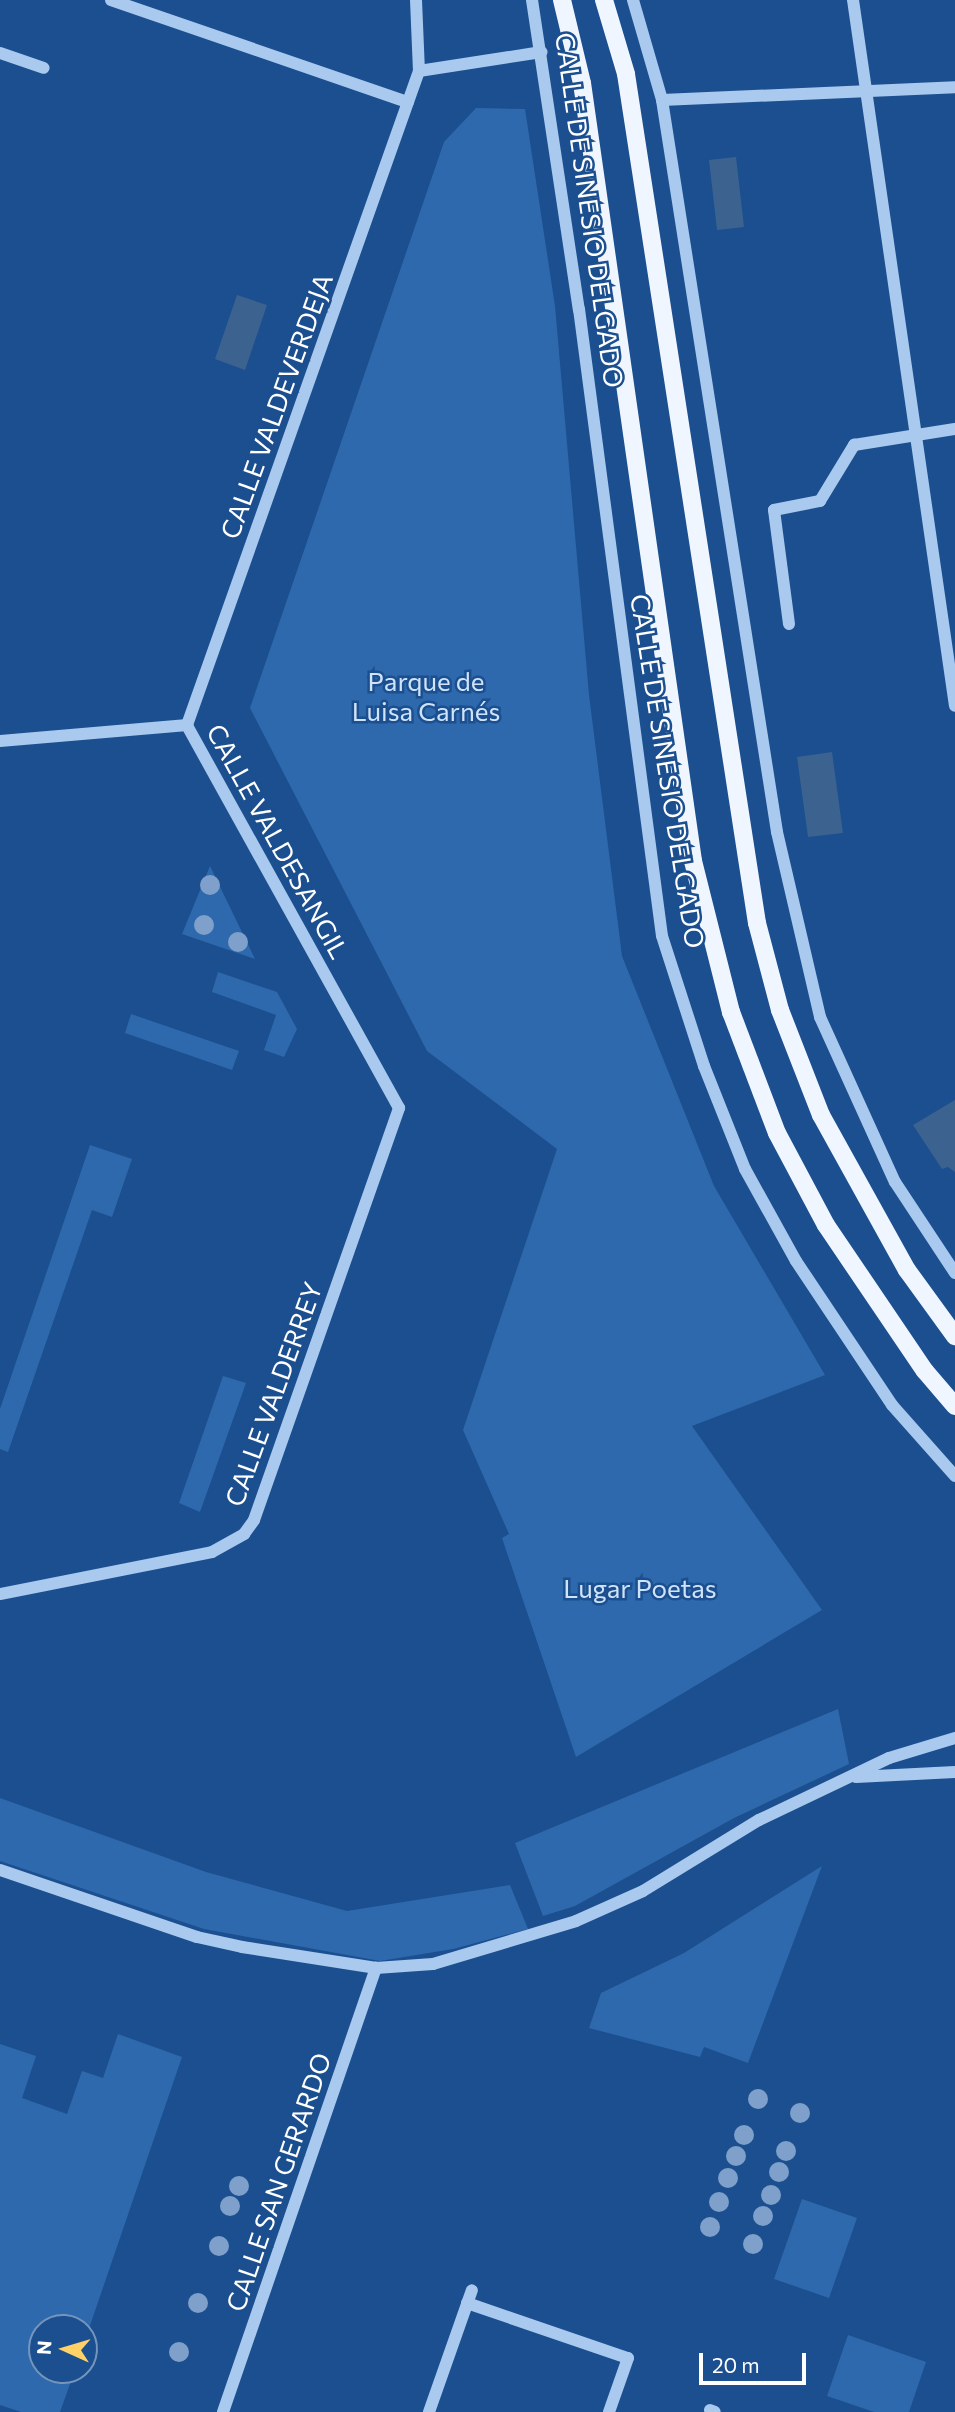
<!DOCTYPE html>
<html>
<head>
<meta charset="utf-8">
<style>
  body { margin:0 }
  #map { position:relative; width:955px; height:2412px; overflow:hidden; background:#1b4f8f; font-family:Commissioner,sans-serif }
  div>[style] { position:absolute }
  .green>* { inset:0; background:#2e69ad }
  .water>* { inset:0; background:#3c6290 }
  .minor>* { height:12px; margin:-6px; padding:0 6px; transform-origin:6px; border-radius:6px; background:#a9c9ee }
  .major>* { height:18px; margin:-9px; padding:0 9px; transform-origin:9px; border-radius:9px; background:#f0f6ff }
  .trees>* { width:20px; height:20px; margin:-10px; border-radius:50%; background:#7ea0ca }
  span { translate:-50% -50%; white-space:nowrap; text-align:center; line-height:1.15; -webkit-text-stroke:5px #1b4f8f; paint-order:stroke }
  .street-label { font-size:26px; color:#fff }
  .park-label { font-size:26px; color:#cfe3fa }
  .north { position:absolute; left:28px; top:2314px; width:70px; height:70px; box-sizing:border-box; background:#1b4f8f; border:2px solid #7695bc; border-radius:50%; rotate:274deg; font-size:19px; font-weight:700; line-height:28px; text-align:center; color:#fff }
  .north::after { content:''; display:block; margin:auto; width:24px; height:32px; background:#ffd166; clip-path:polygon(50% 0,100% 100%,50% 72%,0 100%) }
  .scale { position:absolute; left:699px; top:2353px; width:107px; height:32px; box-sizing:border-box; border:4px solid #fff; border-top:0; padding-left:9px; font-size:21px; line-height:24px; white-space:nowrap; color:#fff; -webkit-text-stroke:5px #1b4f8f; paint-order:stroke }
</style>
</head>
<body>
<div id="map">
  <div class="green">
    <div style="clip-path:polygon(476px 108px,525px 109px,555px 306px,589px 695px,622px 956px,714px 1186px,825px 1375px,692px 1426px,822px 1610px,576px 1757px,502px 1538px,509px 1534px,463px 1430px,557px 1149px,427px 1051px,250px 708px,444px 142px)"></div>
    <div style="clip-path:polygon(210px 866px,255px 959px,182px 934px)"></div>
    <div style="clip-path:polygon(218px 972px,277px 992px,297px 1029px,284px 1057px,264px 1050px,276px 1015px,212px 992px)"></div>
    <div style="clip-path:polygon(131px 1014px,239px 1051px,232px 1070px,125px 1033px)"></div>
    <div style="clip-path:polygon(90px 1145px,132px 1159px,112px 1217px,92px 1210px,8px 1452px,0 1449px,0 1409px)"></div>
    <div style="clip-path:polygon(223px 1376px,246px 1383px,200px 1512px,179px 1503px)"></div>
    <div style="clip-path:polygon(838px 1709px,849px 1764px,734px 1818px,575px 1906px,543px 1916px,515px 1843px)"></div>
    <div style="clip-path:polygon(0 1798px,206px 1872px,347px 1911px,510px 1885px,528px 1929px,453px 1949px,380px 1961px,204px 1929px,0 1861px)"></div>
    <div style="clip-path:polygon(822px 1866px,748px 2063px,704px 2047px,700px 2057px,589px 2028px,601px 1993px,684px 1953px)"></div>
    <div style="clip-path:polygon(118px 2034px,182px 2057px,84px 2343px,84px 2328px,42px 2328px,42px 2370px,75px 2370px,60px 2412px,21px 2412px,0 2405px,0 2044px,36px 2056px,22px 2098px,67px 2114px,82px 2071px,103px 2078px)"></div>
    <div style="clip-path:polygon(802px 2199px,857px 2218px,829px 2298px,774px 2279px)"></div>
    <div style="clip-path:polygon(848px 2335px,926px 2362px,909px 2412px,874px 2412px,827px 2396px)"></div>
  </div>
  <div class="water">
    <div style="clip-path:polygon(736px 157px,744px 227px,717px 230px,709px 160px)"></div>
    <div style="clip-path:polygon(237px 295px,267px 305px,245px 370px,215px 359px)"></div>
    <div style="clip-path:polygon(832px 752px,843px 833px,808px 837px,797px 757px)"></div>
    <div style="clip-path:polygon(955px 1100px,955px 1172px,948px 1167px,942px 1169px,913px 1125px)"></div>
  </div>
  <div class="minor">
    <div style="left:111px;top:0;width:314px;rotate:19deg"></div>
    <div style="left:416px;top:0;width:71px;rotate:87.6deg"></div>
    <div style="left:532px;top:0;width:313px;rotate:81.4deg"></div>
    <div style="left:579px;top:309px;width:632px;rotate:82.46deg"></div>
    <div style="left:662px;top:936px;width:137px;rotate:72.1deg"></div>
    <div style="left:704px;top:1066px;width:111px;rotate:68.3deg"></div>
    <div style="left:745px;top:1169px;width:105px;rotate:61deg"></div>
    <div style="left:796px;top:1261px;width:173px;rotate:56.3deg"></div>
    <div style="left:892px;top:1405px;width:95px;rotate:48.4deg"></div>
    <div style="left:633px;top:0;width:104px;rotate:73.8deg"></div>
    <div style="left:662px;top:100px;width:741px;rotate:81.07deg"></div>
    <div style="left:777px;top:832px;width:190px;rotate:76.9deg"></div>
    <div style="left:820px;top:1017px;width:181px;rotate:65.6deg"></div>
    <div style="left:895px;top:1182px;width:109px;rotate:56.6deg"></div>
    <div style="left:853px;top:0;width:713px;rotate:81.78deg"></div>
    <div style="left:0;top:53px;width:46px;rotate:18.8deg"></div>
    <div style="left:662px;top:100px;width:293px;rotate:-2.5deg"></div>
    <div style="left:789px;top:624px;width:115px;rotate:-97.5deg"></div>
    <div style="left:774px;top:510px;width:47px;rotate:-11.1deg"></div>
    <div style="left:820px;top:501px;width:66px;rotate:-58.7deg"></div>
    <div style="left:854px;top:445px;width:102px;rotate:-9deg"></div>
    <div style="left:187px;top:725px;width:694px;rotate:-70.47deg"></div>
    <div style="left:419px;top:71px;width:124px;rotate:-8.8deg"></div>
    <div style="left:0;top:741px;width:188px;rotate:-4.9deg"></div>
    <div style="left:0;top:1594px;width:216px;rotate:-11.2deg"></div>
    <div style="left:212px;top:1552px;width:37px;rotate:-29deg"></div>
    <div style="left:244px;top:1534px;width:17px;rotate:-54deg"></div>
    <div style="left:254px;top:1520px;width:437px;rotate:-70.6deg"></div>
    <div style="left:399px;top:1108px;width:438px;rotate:-119deg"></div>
    <div style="left:856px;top:1777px;width:99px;rotate:-2.9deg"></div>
    <div style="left:0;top:1870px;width:208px;rotate:18.8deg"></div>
    <div style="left:197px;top:1937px;width:46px;rotate:12.5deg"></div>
    <div style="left:242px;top:1947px;width:136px;rotate:8.9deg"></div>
    <div style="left:376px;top:1968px;width:57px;rotate:-4deg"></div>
    <div style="left:433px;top:1964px;width:149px;rotate:-16.7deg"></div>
    <div style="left:576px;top:1921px;width:73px;rotate:-24.1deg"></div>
    <div style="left:643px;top:1891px;width:136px;rotate:-31.5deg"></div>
    <div style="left:759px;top:1820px;width:144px;rotate:-25.5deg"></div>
    <div style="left:889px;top:1758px;width:69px;rotate:-16.9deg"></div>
    <div style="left:467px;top:2303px;width:170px;rotate:18.9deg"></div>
    <div style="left:628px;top:2358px;width:57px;rotate:109.4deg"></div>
    <div style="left:710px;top:2410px;width:5px;rotate:22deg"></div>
    <div style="left:223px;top:2412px;width:470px;rotate:-71deg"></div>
    <div style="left:429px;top:2412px;width:129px;rotate:-70.6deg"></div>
  </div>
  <div class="major">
    <div style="left:562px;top:0;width:85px;rotate:76.5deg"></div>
    <div style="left:582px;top:83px;width:786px;rotate:81.88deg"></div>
    <div style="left:693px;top:861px;width:156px;rotate:75.9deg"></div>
    <div style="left:731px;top:1012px;width:129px;rotate:69.2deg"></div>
    <div style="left:777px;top:1133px;width:104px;rotate:62deg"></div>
    <div style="left:826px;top:1225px;width:176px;rotate:55.9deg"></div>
    <div style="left:925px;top:1371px;width:46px;rotate:49.4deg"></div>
    <div style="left:604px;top:0;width:77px;rotate:73.4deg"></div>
    <div style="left:626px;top:74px;width:859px;rotate:81.23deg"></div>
    <div style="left:757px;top:923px;width:90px;rotate:75.2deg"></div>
    <div style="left:780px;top:1010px;width:113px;rotate:68.7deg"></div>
    <div style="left:821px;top:1115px;width:177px;rotate:61deg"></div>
    <div style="left:907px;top:1270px;width:82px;rotate:54deg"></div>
  </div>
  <div class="trees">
    <div style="left:210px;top:885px"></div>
    <div style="left:204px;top:925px"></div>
    <div style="left:238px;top:942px"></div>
    <div style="left:758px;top:2099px"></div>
    <div style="left:800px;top:2113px"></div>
    <div style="left:744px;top:2135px"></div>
    <div style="left:786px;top:2151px"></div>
    <div style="left:736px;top:2156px"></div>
    <div style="left:779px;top:2172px"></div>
    <div style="left:728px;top:2178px"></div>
    <div style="left:239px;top:2186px"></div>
    <div style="left:771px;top:2195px"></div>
    <div style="left:719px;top:2202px"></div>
    <div style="left:230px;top:2206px"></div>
    <div style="left:763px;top:2216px"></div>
    <div style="left:710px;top:2227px"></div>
    <div style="left:753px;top:2244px"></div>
    <div style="left:219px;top:2246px"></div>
    <div style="left:198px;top:2303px"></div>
    <div style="left:179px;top:2352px"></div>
  </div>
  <div class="street-label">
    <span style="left:590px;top:210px;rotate:82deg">CALLE DE SINESIO DELGADO</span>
    <span style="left:276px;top:406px;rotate:-70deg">CALLE VALDEVERDEJA</span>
    <span style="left:668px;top:771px;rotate:81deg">CALLE DE SINESIO DELGADO</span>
    <span style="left:278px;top:841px;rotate:61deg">CALLE VALDESANGIL</span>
    <span style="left:273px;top:1394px;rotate:-70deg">CALLE VALDERREY</span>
    <span style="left:278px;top:2182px;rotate:-71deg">CALLE SAN GERARDO</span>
  </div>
  <div class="park-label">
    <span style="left:426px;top:696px">Parque de<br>Luisa Carnés</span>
    <span style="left:640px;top:1588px">Lugar Poetas</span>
  </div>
  <div class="north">N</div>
  <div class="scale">20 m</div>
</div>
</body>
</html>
